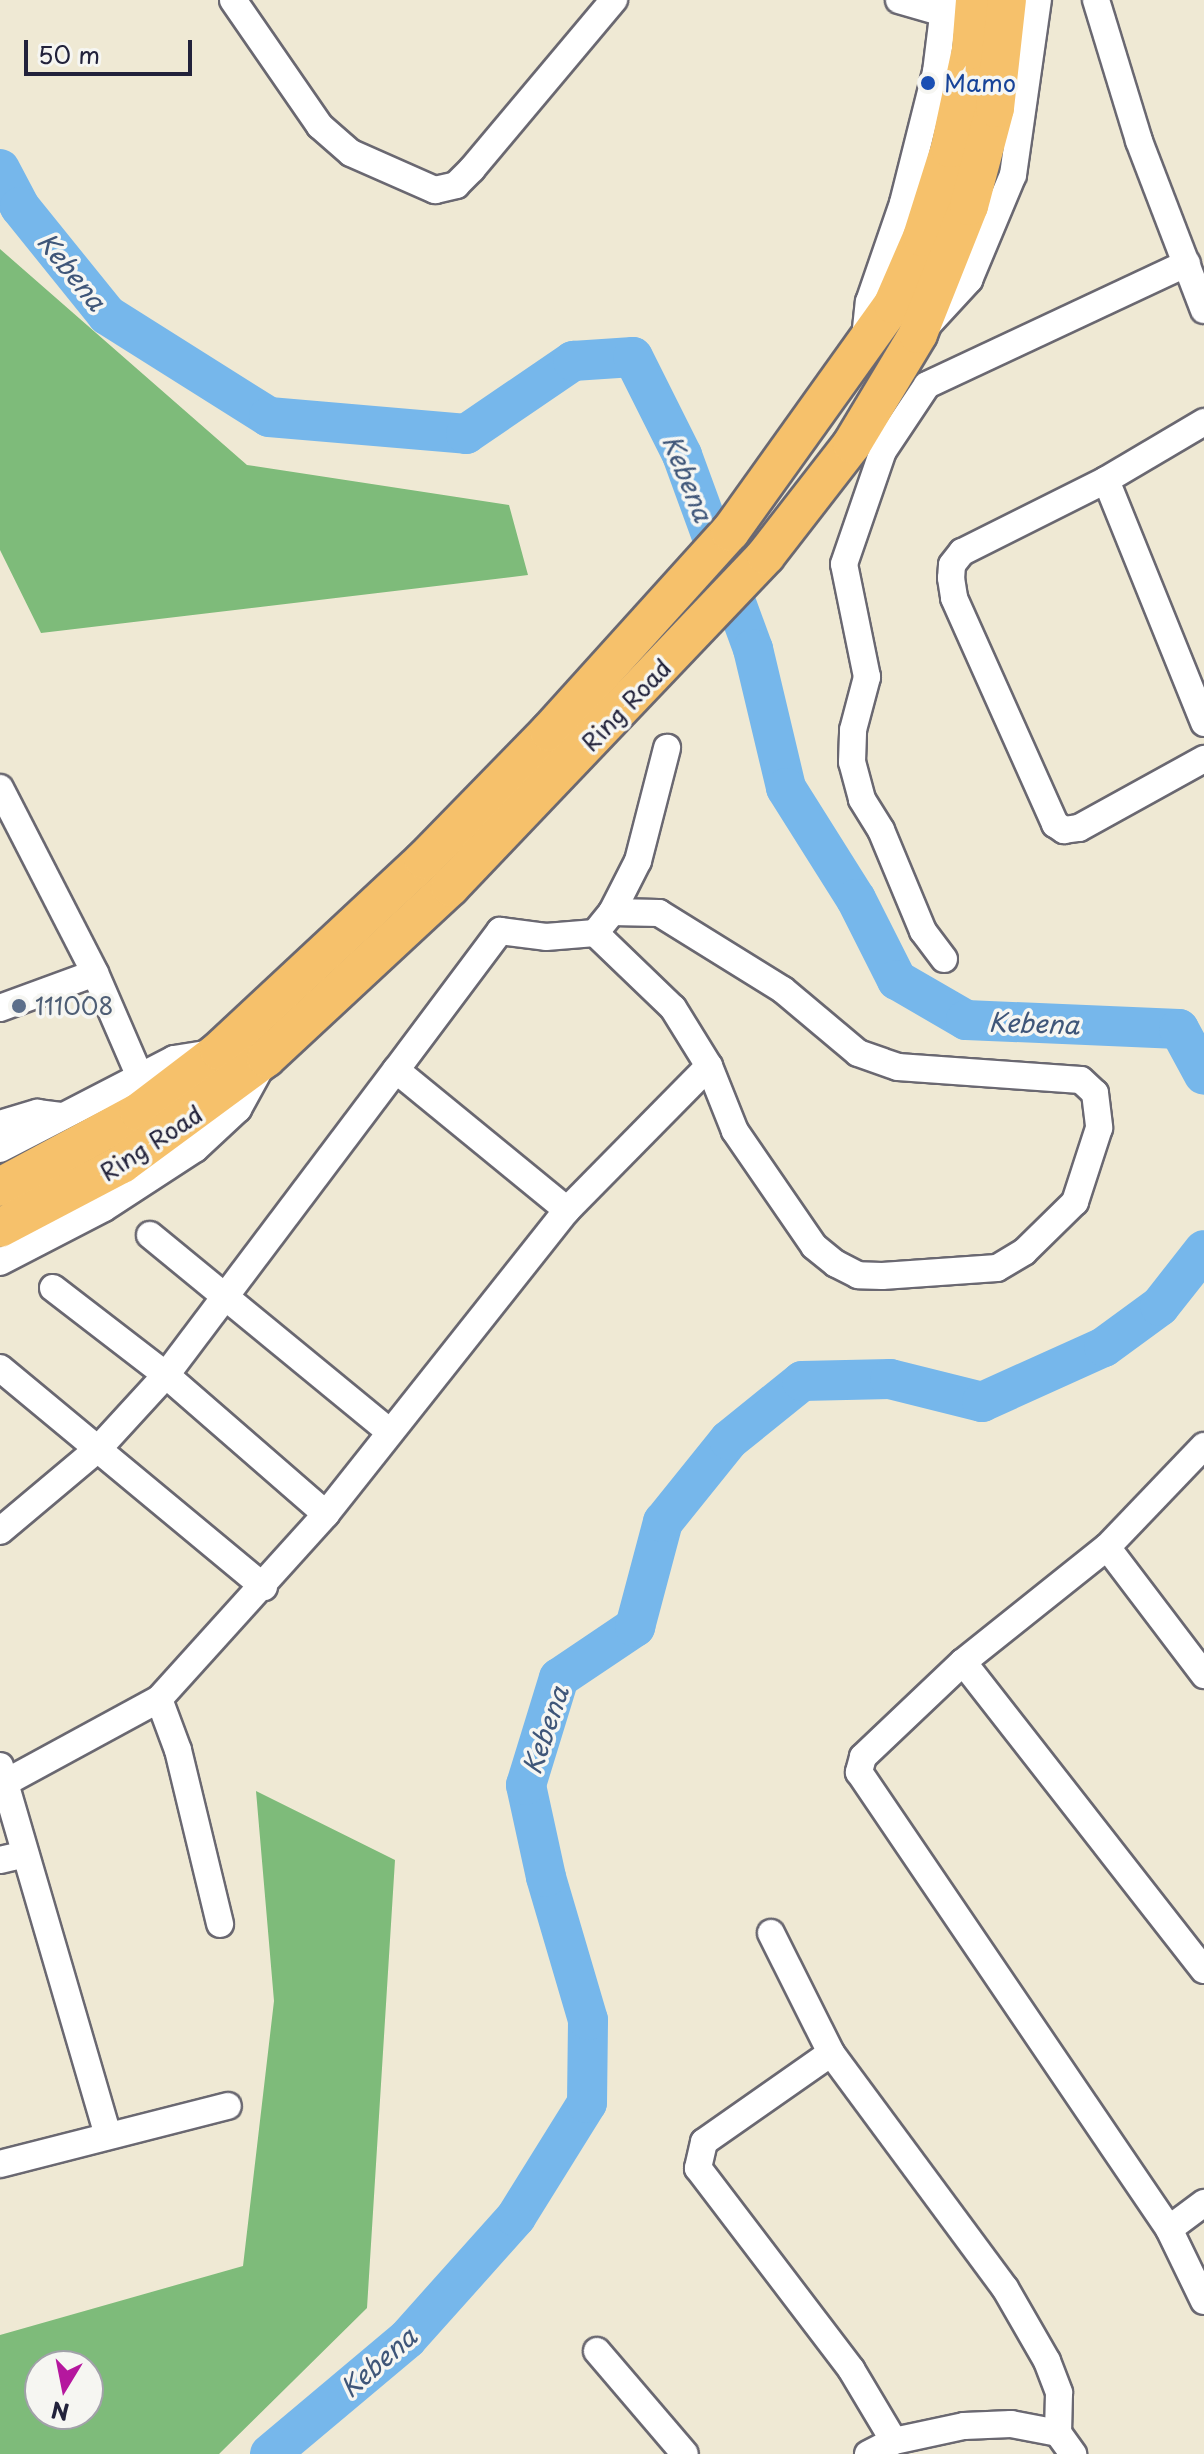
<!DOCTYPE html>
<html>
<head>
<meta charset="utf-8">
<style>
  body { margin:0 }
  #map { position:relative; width:1204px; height:2454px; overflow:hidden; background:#efe9d4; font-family:"Playpen Sans",sans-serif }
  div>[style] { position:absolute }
  .forest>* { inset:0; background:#7ebb7a }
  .river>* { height:40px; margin:-20px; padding:0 20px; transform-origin:20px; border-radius:20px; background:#76b7eb }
  .roads { filter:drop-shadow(2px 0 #6a6871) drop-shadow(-2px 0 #6a6871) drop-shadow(0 2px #6a6871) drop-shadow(0 -2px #6a6871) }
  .minor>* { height:26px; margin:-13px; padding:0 13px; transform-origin:13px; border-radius:13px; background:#fff }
  .highway>* { height:38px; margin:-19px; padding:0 19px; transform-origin:19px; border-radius:19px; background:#f6c16b }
  .dots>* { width:22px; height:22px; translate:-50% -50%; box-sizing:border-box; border:4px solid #f6f6f2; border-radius:50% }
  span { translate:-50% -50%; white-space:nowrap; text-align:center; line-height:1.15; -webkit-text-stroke:7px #f6f6f2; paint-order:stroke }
  .transit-label { font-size:24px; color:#164399 }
  .left { translate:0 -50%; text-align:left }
  .street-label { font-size:24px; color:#22223b }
  .service-label { font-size:24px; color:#4e5e75 }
  .water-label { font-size:26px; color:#3f5679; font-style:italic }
  .north { position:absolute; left:24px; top:2350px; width:80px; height:80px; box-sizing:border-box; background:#f6f6f2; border:2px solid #a1a1a9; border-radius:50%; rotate:190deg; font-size:22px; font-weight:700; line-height:32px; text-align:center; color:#22223b }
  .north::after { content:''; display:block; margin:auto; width:28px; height:36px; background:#b5179e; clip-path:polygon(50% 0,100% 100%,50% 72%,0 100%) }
  .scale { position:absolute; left:24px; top:40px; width:168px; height:36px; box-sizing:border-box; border:4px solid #22223b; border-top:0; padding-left:10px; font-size:24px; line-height:28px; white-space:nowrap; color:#22223b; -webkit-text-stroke:6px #f6f6f2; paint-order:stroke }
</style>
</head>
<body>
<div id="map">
  <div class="forest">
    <div style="clip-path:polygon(0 249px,247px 465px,509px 505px,528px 575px,41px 633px,0 550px)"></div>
    <div style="clip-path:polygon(evenodd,256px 1791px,395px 1860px,367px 2308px,219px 2454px,0 2454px,0 2335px,243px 2266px,274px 2001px,256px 1791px,88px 2366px,88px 2414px,40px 2414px,40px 2366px,88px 2366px)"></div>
  </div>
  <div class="river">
    <div style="left:0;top:169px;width:43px;rotate:62.2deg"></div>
    <div style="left:20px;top:207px;width:139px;rotate:51.1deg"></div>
    <div style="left:107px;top:315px;width:191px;rotate:32.2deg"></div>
    <div style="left:269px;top:417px;width:198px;rotate:4.9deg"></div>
    <div style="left:466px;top:434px;width:130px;rotate:-34.3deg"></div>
    <div style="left:573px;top:361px;width:60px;rotate:-3.8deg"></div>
    <div style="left:633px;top:357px;width:110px;rotate:63.4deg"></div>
    <div style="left:682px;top:455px;width:207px;rotate:69.9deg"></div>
    <div style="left:753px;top:649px;width:143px;rotate:76.6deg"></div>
    <div style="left:786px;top:788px;width:131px;rotate:57.8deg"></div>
    <div style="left:856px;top:899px;width:91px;rotate:63.2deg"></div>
    <div style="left:897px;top:980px;width:80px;rotate:30.1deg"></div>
    <div style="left:966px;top:1020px;width:213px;rotate:2.4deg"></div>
    <div style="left:1179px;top:1029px;width:52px;rotate:61.5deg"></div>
    <div style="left:270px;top:2454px;width:179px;rotate:-40deg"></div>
    <div style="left:407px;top:2339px;width:164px;rotate:-48.2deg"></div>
    <div style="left:516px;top:2217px;width:134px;rotate:-58.1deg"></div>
    <div style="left:587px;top:2103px;width:83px;rotate:-89.3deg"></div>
    <div style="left:588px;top:2020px;width:149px;rotate:-106.4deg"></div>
    <div style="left:546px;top:1877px;width:94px;rotate:-102.3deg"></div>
    <div style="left:526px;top:1785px;width:112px;rotate:-72.9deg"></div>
    <div style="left:559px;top:1678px;width:92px;rotate:-33.9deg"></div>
    <div style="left:635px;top:1627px;width:109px;rotate:-75.1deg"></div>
    <div style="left:663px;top:1522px;width:105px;rotate:-51.2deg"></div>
    <div style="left:729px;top:1440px;width:94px;rotate:-38.9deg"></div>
    <div style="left:802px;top:1381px;width:88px;rotate:-1.3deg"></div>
    <div style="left:890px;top:1379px;width:95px;rotate:14deg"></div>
    <div style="left:982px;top:1402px;width:134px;rotate:-24.3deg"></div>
    <div style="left:1104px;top:1347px;width:69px;rotate:-36.2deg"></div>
    <div style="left:1160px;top:1306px;width:71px;rotate:-51.8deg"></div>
  </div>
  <div class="roads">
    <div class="minor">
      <div style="left:233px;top:0;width:153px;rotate:55.4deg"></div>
      <div style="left:320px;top:126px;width:41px;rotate:41.1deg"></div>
      <div style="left:351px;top:153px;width:92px;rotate:23.8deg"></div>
      <div style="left:435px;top:190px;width:22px;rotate:-13deg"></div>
      <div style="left:456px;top:185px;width:23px;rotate:-45deg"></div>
      <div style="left:472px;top:169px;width:221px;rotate:-50deg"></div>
      <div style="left:899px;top:0;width:47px;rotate:16.1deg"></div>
      <div style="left:1096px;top:0;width:147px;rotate:73deg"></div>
      <div style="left:1139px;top:141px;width:181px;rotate:69deg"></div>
      <div style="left:924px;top:329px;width:67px;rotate:-47.4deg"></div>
      <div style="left:969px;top:280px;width:114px;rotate:-67.3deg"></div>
      <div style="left:1013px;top:175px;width:177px;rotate:-81.9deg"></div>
      <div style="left:865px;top:338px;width:36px;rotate:-84deg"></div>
      <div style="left:869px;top:302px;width:105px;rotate:-71deg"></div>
      <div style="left:903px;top:203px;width:135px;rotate:-75.9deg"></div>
      <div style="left:936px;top:72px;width:73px;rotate:-82.9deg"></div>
      <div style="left:1204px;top:422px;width:114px;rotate:149.4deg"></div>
      <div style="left:1106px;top:480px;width:161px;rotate:153.4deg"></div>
      <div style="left:962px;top:552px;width:16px;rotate:128deg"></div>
      <div style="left:952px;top:565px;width:13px;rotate:94deg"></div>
      <div style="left:951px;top:578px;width:20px;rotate:81deg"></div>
      <div style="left:954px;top:598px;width:248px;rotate:65.9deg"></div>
      <div style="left:1055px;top:824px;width:11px;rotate:34deg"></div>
      <div style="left:1064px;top:830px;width:15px;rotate:-8deg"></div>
      <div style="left:1079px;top:828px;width:143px;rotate:-28.9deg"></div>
      <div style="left:1106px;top:480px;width:262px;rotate:68deg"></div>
      <div style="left:0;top:788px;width:208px;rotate:62.8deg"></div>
      <div style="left:95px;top:973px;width:113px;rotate:66.6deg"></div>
      <div style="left:612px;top:912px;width:57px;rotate:-63deg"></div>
      <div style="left:638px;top:861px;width:117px;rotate:-75.6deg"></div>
      <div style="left:944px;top:959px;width:35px;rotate:-127deg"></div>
      <div style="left:923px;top:931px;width:109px;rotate:-112.6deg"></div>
      <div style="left:881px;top:830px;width:36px;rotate:-122deg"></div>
      <div style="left:862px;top:799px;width:38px;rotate:-105deg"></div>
      <div style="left:852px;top:762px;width:32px;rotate:-88deg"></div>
      <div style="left:853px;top:730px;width:55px;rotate:-75.2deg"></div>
      <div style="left:867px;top:677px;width:115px;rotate:-101.5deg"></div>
      <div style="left:844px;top:564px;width:120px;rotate:-71deg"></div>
      <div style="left:883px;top:451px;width:79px;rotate:-56.3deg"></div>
      <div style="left:927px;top:385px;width:287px;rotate:-25.1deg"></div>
      <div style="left:0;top:1008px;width:101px;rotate:-20.2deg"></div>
      <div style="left:396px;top:1070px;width:174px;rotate:-53.2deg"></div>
      <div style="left:500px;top:931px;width:46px;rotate:7.4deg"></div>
      <div style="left:546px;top:937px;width:49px;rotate:-4.7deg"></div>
      <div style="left:595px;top:933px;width:27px;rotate:-51deg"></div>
      <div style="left:612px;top:912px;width:47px;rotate:1.2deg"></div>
      <div style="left:659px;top:913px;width:146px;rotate:31.8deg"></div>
      <div style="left:783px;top:990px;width:98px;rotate:40deg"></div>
      <div style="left:858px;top:1053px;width:42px;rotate:19.3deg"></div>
      <div style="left:898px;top:1067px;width:183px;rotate:4.1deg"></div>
      <div style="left:1081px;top:1080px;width:19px;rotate:43deg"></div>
      <div style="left:1095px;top:1093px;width:35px;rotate:83deg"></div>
      <div style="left:1099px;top:1128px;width:78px;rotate:108deg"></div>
      <div style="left:1075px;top:1202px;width:71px;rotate:135.6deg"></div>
      <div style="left:1024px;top:1252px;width:31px;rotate:149deg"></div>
      <div style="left:997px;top:1268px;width:115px;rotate:176deg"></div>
      <div style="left:882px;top:1276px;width:24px;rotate:-178deg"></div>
      <div style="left:858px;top:1275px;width:25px;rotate:-153deg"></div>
      <div style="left:836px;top:1264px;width:28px;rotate:-141deg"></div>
      <div style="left:814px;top:1246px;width:140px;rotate:-124.5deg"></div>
      <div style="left:735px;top:1131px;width:70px;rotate:-111.8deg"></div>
      <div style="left:709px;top:1066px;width:68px;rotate:-121.8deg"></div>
      <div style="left:673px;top:1008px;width:108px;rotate:-136.1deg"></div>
      <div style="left:0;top:1124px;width:39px;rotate:-17deg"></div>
      <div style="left:37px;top:1113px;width:24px;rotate:7deg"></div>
      <div style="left:0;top:1149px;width:196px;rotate:-27.3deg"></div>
      <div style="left:174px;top:1059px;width:38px;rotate:-9deg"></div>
      <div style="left:150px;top:1235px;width:310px;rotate:39.4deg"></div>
      <div style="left:0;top:1262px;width:117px;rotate:-27.4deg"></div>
      <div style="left:104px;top:1208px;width:108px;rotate:-33deg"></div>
      <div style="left:195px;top:1149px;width:59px;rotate:-42.9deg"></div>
      <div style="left:238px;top:1109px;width:48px;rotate:-61.3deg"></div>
      <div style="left:53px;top:1288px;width:143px;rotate:37.6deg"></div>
      <div style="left:166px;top:1375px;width:212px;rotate:41deg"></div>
      <div style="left:0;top:1368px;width:343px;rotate:39.7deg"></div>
      <div style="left:1204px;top:1446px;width:140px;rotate:133.8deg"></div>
      <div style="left:1107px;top:1547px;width:184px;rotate:141.4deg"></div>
      <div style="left:963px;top:1662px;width:138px;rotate:136.5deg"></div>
      <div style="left:863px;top:1757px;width:16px;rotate:105deg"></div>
      <div style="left:859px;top:1772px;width:552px;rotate:55.85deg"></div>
      <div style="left:1169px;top:2229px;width:80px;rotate:64.1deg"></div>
      <div style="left:0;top:1531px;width:129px;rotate:-40deg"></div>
      <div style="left:99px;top:1448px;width:99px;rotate:-47.5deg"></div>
      <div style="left:166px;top:1375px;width:382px;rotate:-53deg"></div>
      <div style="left:396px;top:1070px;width:221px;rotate:39.3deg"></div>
      <div style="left:1107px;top:1547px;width:161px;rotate:52.8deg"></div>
      <div style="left:963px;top:1662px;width:391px;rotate:52deg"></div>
      <div style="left:159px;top:1699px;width:54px;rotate:69.6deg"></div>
      <div style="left:178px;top:1750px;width:179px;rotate:76.4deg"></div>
      <div style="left:0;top:1766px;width:384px;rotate:73.7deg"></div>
      <div style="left:8px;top:1781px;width:172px;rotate:-28.5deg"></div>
      <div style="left:159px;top:1699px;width:249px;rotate:-47.9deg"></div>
      <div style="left:326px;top:1514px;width:388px;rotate:-51.6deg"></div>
      <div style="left:567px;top:1210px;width:202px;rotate:-45.4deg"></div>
      <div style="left:0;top:1860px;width:26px;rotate:-13deg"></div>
      <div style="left:771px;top:1933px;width:134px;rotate:63.4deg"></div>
      <div style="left:831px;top:2053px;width:292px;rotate:53.5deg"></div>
      <div style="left:1005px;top:2288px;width:84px;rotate:60.1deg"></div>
      <div style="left:1047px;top:2361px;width:34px;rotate:69deg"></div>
      <div style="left:1059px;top:2393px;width:40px;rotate:91.4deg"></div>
      <div style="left:1058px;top:2433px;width:26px;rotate:54deg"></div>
      <div style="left:831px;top:2053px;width:155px;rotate:145deg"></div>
      <div style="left:704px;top:2142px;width:27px;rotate:103deg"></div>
      <div style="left:698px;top:2168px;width:253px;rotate:52.7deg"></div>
      <div style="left:851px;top:2369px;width:84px;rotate:59.2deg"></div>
      <div style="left:0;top:2164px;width:235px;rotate:-14.3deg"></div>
      <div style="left:1169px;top:2229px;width:44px;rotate:-36.6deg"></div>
      <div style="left:597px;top:2351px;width:135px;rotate:49.5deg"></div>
      <div style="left:868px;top:2454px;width:29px;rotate:-27deg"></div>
      <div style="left:894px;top:2441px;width:72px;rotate:-12.1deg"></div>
      <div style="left:964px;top:2426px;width:47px;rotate:-2.4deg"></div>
      <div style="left:1011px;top:2424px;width:48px;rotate:10.8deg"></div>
    </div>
    <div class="highway">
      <div style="left:0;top:1187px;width:158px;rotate:-28.3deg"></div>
      <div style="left:139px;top:1112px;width:101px;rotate:-37.3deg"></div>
      <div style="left:219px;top:1051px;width:280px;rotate:-43deg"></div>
      <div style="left:424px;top:860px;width:179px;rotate:-45.7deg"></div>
      <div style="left:549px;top:732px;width:270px;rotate:-47.9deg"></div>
      <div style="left:730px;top:532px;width:280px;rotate:-54.4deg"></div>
      <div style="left:893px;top:304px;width:73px;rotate:-66.6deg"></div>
      <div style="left:922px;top:237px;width:93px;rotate:-72.5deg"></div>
      <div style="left:950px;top:148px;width:100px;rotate:-77.9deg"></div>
      <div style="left:971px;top:50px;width:50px;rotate:-85.4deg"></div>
      <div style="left:0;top:1228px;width:138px;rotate:-27.7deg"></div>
      <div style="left:122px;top:1164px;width:179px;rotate:-36.4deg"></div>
      <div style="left:266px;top:1058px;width:251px;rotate:-42.9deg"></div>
      <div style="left:450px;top:887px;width:458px;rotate:-46.4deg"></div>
      <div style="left:766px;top:555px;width:140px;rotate:-52.2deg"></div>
      <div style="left:852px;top:444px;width:128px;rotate:-59deg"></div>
      <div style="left:918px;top:334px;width:138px;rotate:-68.3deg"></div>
      <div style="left:969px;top:206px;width:101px;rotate:-75.1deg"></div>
      <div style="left:995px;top:108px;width:109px;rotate:-83.7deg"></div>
    </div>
  </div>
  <div class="dots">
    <div style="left:928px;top:83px;background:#1a4fb4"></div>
    <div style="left:19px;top:1006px;background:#5c6f8a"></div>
  </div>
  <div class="transit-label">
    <span class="left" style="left:944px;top:83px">Mamo</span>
  </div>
  <div class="street-label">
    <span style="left:626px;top:705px;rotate:-46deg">Ring Road</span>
    <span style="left:151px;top:1143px;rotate:-33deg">Ring Road</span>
  </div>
  <div class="service-label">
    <span class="left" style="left:35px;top:1006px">111008</span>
  </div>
  <div class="water-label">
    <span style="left:72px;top:271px;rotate:51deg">Kebena</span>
    <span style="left:688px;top:478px;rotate:68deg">Kebena</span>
    <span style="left:1034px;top:1023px;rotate:2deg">Kebena</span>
    <span style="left:545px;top:1730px;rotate:-71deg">Kebena</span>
    <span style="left:378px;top:2362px;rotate:-41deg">Kebena</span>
  </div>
  <div class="north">N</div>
  <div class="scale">50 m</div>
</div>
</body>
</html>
